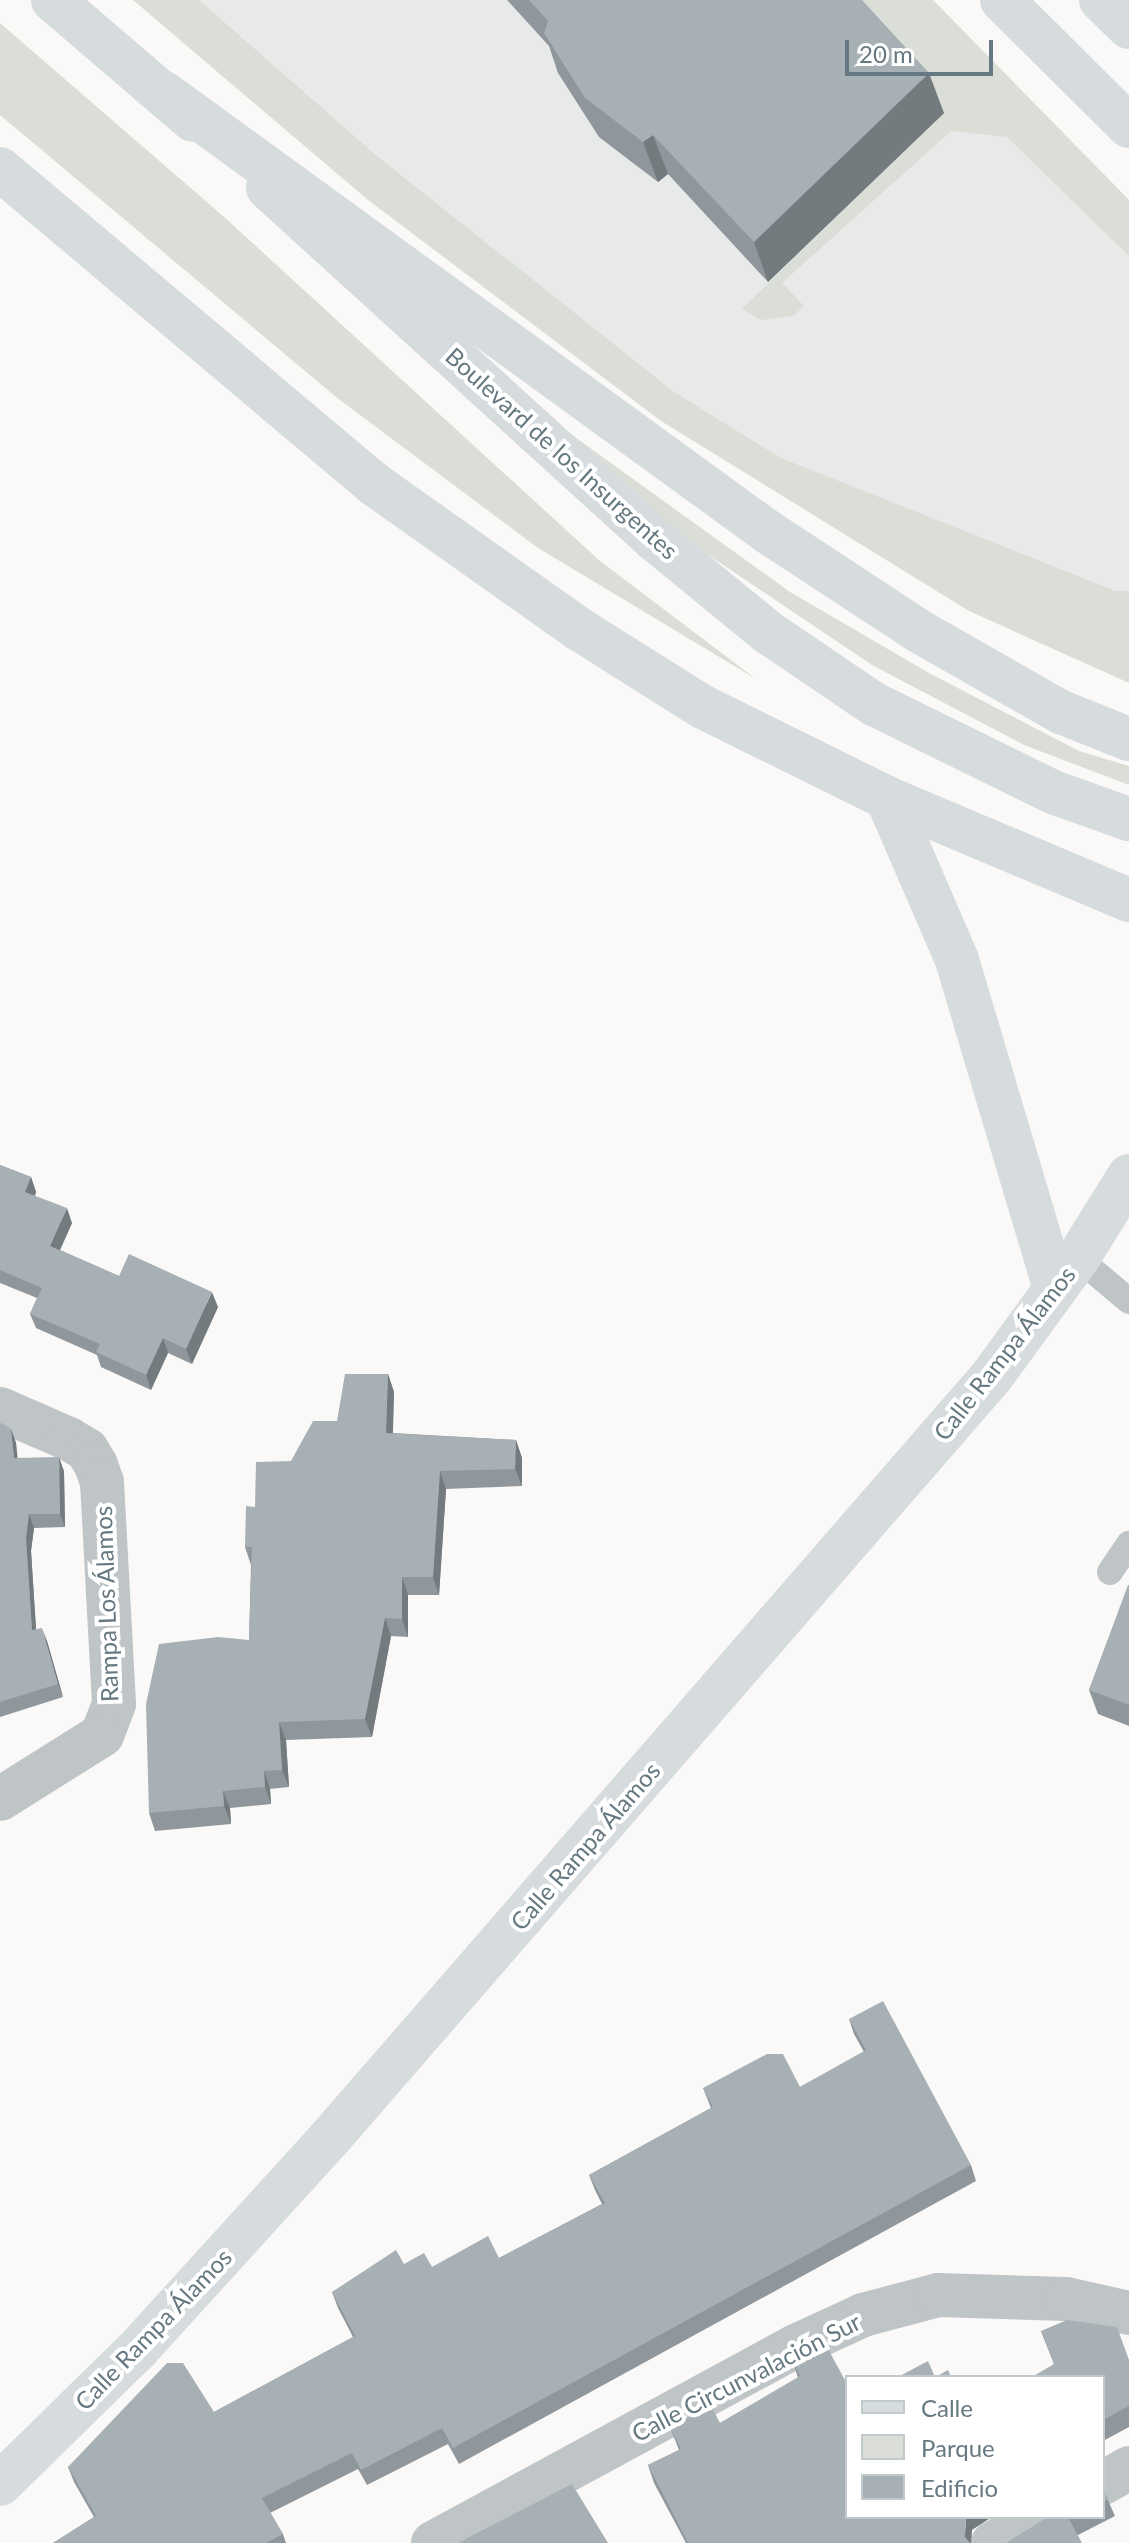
<!DOCTYPE html>
<html>
<head>
<meta charset="utf-8">
<style>
  body { margin:0 }
  #map { position:relative; width:1129px; height:2543px; overflow:hidden; background:#faf9f8; font-family:Lato,sans-serif }
  div>[style] { position:absolute }
  .built>* { inset:0; background:#e8e9e9 }
  .green>* { inset:0; background:#daded7 }
  .lane>* { height:26px; margin:-13px; padding:0 13px; transform-origin:13px; border-radius:13px; background:#bfc4c7 }
  .street>* { height:44px; margin:-22px; padding:0 22px; transform-origin:22px; border-radius:22px; background:#bfc4c7 }
  .secondary>* { height:44px; margin:-22px; padding:0 22px; transform-origin:22px; border-radius:22px; background:#d6dbde }
  .primary>* { height:44px; margin:-22px; padding:0 22px; transform-origin:22px; border-radius:22px; background:#d6dbde }
  .highway>* { height:44px; margin:-22px; padding:0 22px; transform-origin:22px; border-radius:22px; background:#d6dbde }
  .wall>* { inset:0; background:#8f979c }
  .shaded-wall>* { inset:0; background:#747b7f }
  .building>* { inset:0; background:#a6b0b5 }
  span { translate:-50% -50%; white-space:nowrap; text-align:center; line-height:1.15; -webkit-text-stroke:8px #fff; paint-order:stroke }
  .street-label { font-size:24px; color:#667881 }
  .legend { position:absolute; left:845px; top:2375px; width:260px; height:144px; box-sizing:border-box; background:#fff; border:2px solid #c2c9cd; margin:0; padding:10px 14px; list-style:none; font-size:24px; color:#667881 }
  .legend li { display:flex; align-items:center; gap:16px; height:40px }
  .legend b { width:40px; border:2px solid #c2c9cd }
  .scale { position:absolute; left:845px; top:40px; width:148px; height:36px; box-sizing:border-box; border:4px solid #667881; border-top:0; padding-left:10px; font-size:24px; line-height:28px; white-space:nowrap; color:#667881; -webkit-text-stroke:6px #fff; paint-order:stroke }
</style>
</head>
<body>
<div id="map">
  <div class="built">
    <div style="clip-path:polygon(133px 0,933px 0,1129px 200px,1129px 610px,661px 421px)"></div>
  </div>
  <div class="green">
    <div style="clip-path:polygon(133px 0,199px 0,377px 156px,674px 392px,781px 458px,1115px 591px,1129px 591px,1129px 683px,969px 611px,661px 421px,368px 200px)"></div>
    <div style="clip-path:polygon(840px 0,933px 0,1129px 200px,1129px 256px,1007px 137px,951px 131px,782px 283px,804px 306px,793px 316px,761px 320px,742px 309px,943px 113px)"></div>
    <div style="clip-path:polygon(0 23px,223px 216px,600px 561px,756px 679px,538px 548px,336px 397px,0 115px)"></div>
    <div style="clip-path:polygon(536px 409px,790px 592px,929px 673px,1079px 751px,1129px 766px,1129px 785px,1024px 745px,872px 665px,698px 548px)"></div>
  </div>
  <div class="lane">
    <div style="left:1078px;top:1258px;width:67px;rotate:40.1deg"></div>
    <div style="left:1110px;top:1572px;width:34px;rotate:-56deg"></div>
  </div>
  <div class="street">
    <div style="left:0;top:1409px;width:75px;rotate:23.5deg"></div>
    <div style="left:69px;top:1439px;width:21px;rotate:31deg"></div>
    <div style="left:87px;top:1450px;width:17px;rotate:59deg"></div>
    <div style="left:96px;top:1465px;width:18px;rotate:71deg"></div>
    <div style="left:102px;top:1482px;width:222px;rotate:86.9deg"></div>
    <div style="left:114px;top:1704px;width:33px;rotate:111deg"></div>
    <div style="left:102px;top:1735px;width:120px;rotate:147.9deg"></div>
    <div style="left:1103px;top:2483px;width:30px;rotate:-30deg"></div>
    <div style="left:433px;top:2543px;width:413px;rotate:-28.5deg"></div>
    <div style="left:796px;top:2346px;width:74px;rotate:-24.8deg"></div>
    <div style="left:863px;top:2315px;width:78px;rotate:-14.9deg"></div>
    <div style="left:938px;top:2295px;width:128px;rotate:1.8deg"></div>
    <div style="left:1066px;top:2299px;width:65px;rotate:12.5deg"></div>
    <div style="left:993px;top:2543px;width:54px;rotate:-29deg"></div>
  </div>
  <div class="secondary">
    <div style="left:1002px;top:0;width:179px;rotate:44.8deg"></div>
    <div style="left:0;top:2484px;width:190px;rotate:-44.4deg"></div>
    <div style="left:136px;top:2351px;width:287px;rotate:-47.7deg"></div>
    <div style="left:329px;top:2139px;width:1011px;rotate:-49.01deg"></div>
    <div style="left:992px;top:1376px;width:146px;rotate:-53.9deg"></div>
    <div style="left:1078px;top:1258px;width:97px;rotate:-58.1deg"></div>
  </div>
  <div class="primary">
    <div style="left:53px;top:0;width:184px;rotate:40.6deg"></div>
    <div style="left:0;top:169px;width:489px;rotate:40.1deg"></div>
    <div style="left:374px;top:484px;width:251px;rotate:35.3deg"></div>
    <div style="left:579px;top:629px;width:146px;rotate:32.2deg"></div>
    <div style="left:703px;top:707px;width:205px;rotate:26.3deg"></div>
    <div style="left:887px;top:798px;width:263px;rotate:22.9deg"></div>
    <div style="left:268px;top:188px;width:522px;rotate:42.28deg"></div>
    <div style="left:654px;top:539px;width:149px;rotate:39.3deg"></div>
    <div style="left:769px;top:633px;width:127px;rotate:34.1deg"></div>
    <div style="left:874px;top:704px;width:199px;rotate:26.2deg"></div>
    <div style="left:1053px;top:792px;width:81px;rotate:19.6deg"></div>
    <div style="left:887px;top:798px;width:176px;rotate:66.6deg"></div>
    <div style="left:957px;top:960px;width:343px;rotate:73.4deg"></div>
  </div>
  <div class="highway">
    <div style="left:1101px;top:0;width:39px;rotate:44deg"></div>
    <div style="left:164px;top:93px;width:747px;rotate:36.01deg"></div>
    <div style="left:768px;top:532px;width:178px;rotate:33.3deg"></div>
    <div style="left:917px;top:630px;width:166px;rotate:29.7deg"></div>
    <div style="left:1061px;top:712px;width:73px;rotate:21.7deg"></div>
  </div>
  <div class="wall">
    <div style="clip-path:polygon(507px 0,862px 0,944px 113px,768px 282px,668px 174px,658px 182px,599px 137px,558px 73px,549px 46px)"></div>
    <div style="clip-path:polygon(0 1165px,31px 1177px,36px 1192px,35px 1196px,72px 1223px,60px 1250px,119px 1276px,218px 1307px,192px 1364px,168px 1353px,151px 1390px,101px 1367px,97px 1355px,36px 1328px,30px 1314px,37px 1298px,0 1283px)"></div>
    <div style="clip-path:polygon(388px 1374px,394px 1392px,393px 1433px,516px 1440px,522px 1458px,522px 1486px,446px 1489px,439px 1595px,408px 1595px,408px 1637px,391px 1636px,372px 1737px,286px 1740px,289px 1787px,270px 1789px,271px 1804px,230px 1808px,231px 1824px,155px 1831px,149px 1813px,249px 1640px,251px 1565px,245px 1547px,255px 1507px,291px 1461px,337px 1421px)"></div>
    <div style="clip-path:polygon(0 1423px,11px 1429px,16px 1443px,17px 1458px,64px 1471px,65px 1527px,34px 1528px,31px 1551px,36px 1629px,47px 1641px,63px 1697px,0 1717px)"></div>
    <div style="clip-path:polygon(1129px 1585px,1129px 1726px,1098px 1714px,1089px 1690px)"></div>
    <div style="clip-path:polygon(849px 2019px,971px 2165px,976px 2181px,459px 2464px,448px 2444px,367px 2485px,358px 2469px,270px 2513px,283px 2534px,286px 2543px,53px 2543px,94px 2517px,74px 2482px,68px 2467px,214px 2412px,353px 2337px,338px 2308px,332px 2292px,404px 2264px,432px 2267px,499px 2258px,602px 2204px,595px 2190px,589px 2175px,711px 2108px,703px 2088px,800px 2087px,864px 2052px,854px 2034px)"></div>
    <div style="clip-path:polygon(1041px 2331px,1129px 2360px,1129px 2427px,1103px 2441px,1103px 2377px,1054px 2364px)"></div>
    <div style="clip-path:polygon(793px 2362px,847px 2384px,847px 2517px,972px 2530px,971px 2543px,686px 2543px,654px 2483px,648px 2465px,679px 2450px,670px 2427px,720px 2423px,798px 2378px)"></div>
    <div style="clip-path:polygon(1103px 2489px,1115px 2516px,1078px 2535px,1048px 2517px,1103px 2517px)"></div>
  </div>
  <div class="shaded-wall">
    <div style="clip-path:polygon(929px 73px,944px 113px,768px 282px,754px 242px)"></div>
    <div style="clip-path:polygon(653px 135px,668px 174px,658px 182px,643px 142px)"></div>
    <div style="clip-path:polygon(31px 1177px,36px 1192px,30px 1207px,25px 1192px)"></div>
    <div style="clip-path:polygon(67px 1208px,72px 1223px,55px 1261px,50px 1246px)"></div>
    <div style="clip-path:polygon(212px 1292px,218px 1307px,192px 1364px,186px 1349px)"></div>
    <div style="clip-path:polygon(163px 1338px,168px 1353px,151px 1390px,146px 1375px)"></div>
    <div style="clip-path:polygon(388px 1374px,394px 1392px,392px 1451px,386px 1433px)"></div>
    <div style="clip-path:polygon(11px 1429px,16px 1443px,19px 1471px,14px 1458px)"></div>
    <div style="clip-path:polygon(516px 1440px,522px 1458px,522px 1486px,515px 1469px)"></div>
    <div style="clip-path:polygon(59px 1457px,64px 1471px,65px 1527px,60px 1514px)"></div>
    <div style="clip-path:polygon(440px 1471px,446px 1489px,439px 1595px,433px 1577px)"></div>
    <div style="clip-path:polygon(29px 1514px,34px 1528px,31px 1551px,37px 1644px,32px 1630px,26px 1538px)"></div>
    <div style="clip-path:polygon(402px 1577px,408px 1595px,408px 1637px,402px 1619px)"></div>
    <div style="clip-path:polygon(385px 1618px,391px 1636px,372px 1737px,365px 1719px)"></div>
    <div style="clip-path:polygon(42px 1628px,47px 1641px,63px 1697px,58px 1684px)"></div>
    <div style="clip-path:polygon(279px 1722px,286px 1740px,289px 1787px,282px 1770px)"></div>
    <div style="clip-path:polygon(264px 1771px,270px 1789px,271px 1804px,265px 1787px)"></div>
    <div style="clip-path:polygon(223px 1791px,230px 1808px,231px 1824px,224px 1806px)"></div>
    <div style="clip-path:polygon(966px 2517px,992px 2517px,972px 2530px,971px 2543px,967px 2543px,965px 2537px)"></div>
  </div>
  <div class="building">
    <div style="clip-path:polygon(529px 0,862px 0,929px 73px,754px 242px,653px 135px,643px 142px,585px 98px,544px 33px,548px 21px)"></div>
    <div style="clip-path:polygon(0 1165px,31px 1177px,25px 1192px,67px 1208px,50px 1246px,119px 1276px,129px 1254px,212px 1292px,186px 1349px,163px 1338px,146px 1375px,96px 1352px,100px 1344px,30px 1314px,42px 1288px,0 1270px)"></div>
    <div style="clip-path:polygon(345px 1374px,388px 1374px,386px 1433px,516px 1440px,515px 1469px,440px 1471px,433px 1577px,402px 1577px,402px 1619px,385px 1618px,365px 1719px,279px 1722px,282px 1770px,264px 1771px,265px 1787px,223px 1791px,224px 1806px,149px 1813px,146px 1704px,159px 1644px,218px 1637px,249px 1640px,252px 1547px,245px 1547px,246px 1506px,255px 1507px,256px 1462px,291px 1461px,313px 1421px,337px 1421px)"></div>
    <div style="clip-path:polygon(0 1423px,11px 1429px,14px 1458px,59px 1457px,60px 1514px,29px 1514px,26px 1538px,32px 1630px,42px 1628px,58px 1684px,0 1702px)"></div>
    <div style="clip-path:polygon(1128px 1585px,1129px 1585px,1129px 1705px,1089px 1690px)"></div>
    <div style="clip-path:polygon(883px 2001px,971px 2165px,453px 2448px,442px 2428px,361px 2470px,352px 2453px,262px 2498px,283px 2534px,266px 2543px,53px 2543px,96px 2516px,68px 2467px,167px 2363px,183px 2363px,214px 2412px,355px 2336px,332px 2292px,396px 2250px,404px 2264px,424px 2253px,432px 2267px,488px 2236px,499px 2258px,605px 2203px,589px 2175px,713px 2107px,703px 2088px,767px 2054px,783px 2054px,800px 2087px,866px 2050px,849px 2019px)"></div>
    <div style="clip-path:polygon(1067px 2320px,1117px 2327px,1129px 2360px,1129px 2406px,1103px 2420px,1103px 2377px,1032px 2377px,1054px 2364px,1041px 2331px)"></div>
    <div style="clip-path:polygon(826px 2345px,847px 2384px,847px 2517px,966px 2517px,965px 2537px,970px 2543px,688px 2543px,648px 2465px,681px 2449px,670px 2427px,711px 2406px,720px 2423px,800px 2376px,793px 2362px)"></div>
    <div style="clip-path:polygon(928px 2361px,935px 2377px,898px 2377px)"></div>
    <div style="clip-path:polygon(948px 2370px,951px 2377px,936px 2377px)"></div>
    <div style="clip-path:polygon(572px 2484px,608px 2543px,458px 2543px)"></div>
    <div style="clip-path:polygon(1103px 2489px,1108px 2499px,1103px 2502px)"></div>
    <div style="clip-path:polygon(1048px 2517px,1073px 2517px,1069px 2519px,1082px 2543px,1006px 2543px)"></div>
  </div>
  <div class="street-label">
    <span style="left:562px;top:453px;rotate:42deg">Boulevard de los Insurgentes</span>
    <span style="left:1004px;top:1353px;rotate:-52deg">Calle Rampa Álamos</span>
    <span style="left:106px;top:1604px;rotate:-92deg">Rampa Los Álamos</span>
    <span style="left:585px;top:1846px;rotate:-49deg">Calle Rampa Álamos</span>
    <span style="left:153px;top:2329px;rotate:-46deg">Calle Rampa Álamos</span>
    <span style="left:746px;top:2377px;rotate:-27deg">Calle Circunvalación Sur</span>
  </div>
  <ul class="legend">
  <li><b style="height:10px;background:#d6dbde"></b>Calle</li>
  <li><b style="height:22px;background:#daded7"></b>Parque</li>
  <li><b style="height:22px;background:#a6b0b5"></b>Edificio</li>
  </ul>
  <div class="scale">20 m</div>
</div>
</body>
</html>
